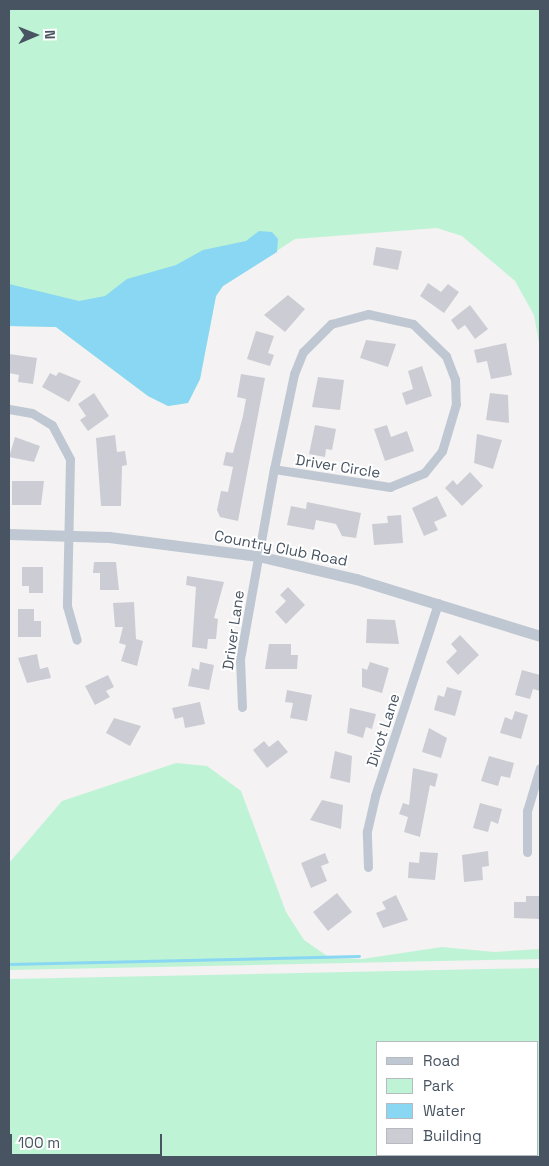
<!DOCTYPE html>
<html>
<head>
<meta charset="utf-8">
<style>
  body { margin:0 }
  #map { position:relative; width:549px; height:1166px; overflow:hidden; background:#f4f2f2; font-family:"Space Grotesk",sans-serif }
  div>[style] { position:absolute }
  .green>* { inset:0; background:#bff3d6 }
  .water>* { inset:0; background:#89d7f2 }
  .stream>* { height:3px; margin:-1.5px; padding:0 1.5px; transform-origin:1.5px; border-radius:1.5px; background:#89d7f2 }
  .building>* { inset:0; background:#cccdd4 }
  .minor>* { height:9px; margin:-4.5px; padding:0 4.5px; transform-origin:4.5px; border-radius:4.5px; background:#bfc8d2 }
  .tertiary>* { height:11px; margin:-5.5px; padding:0 5.5px; transform-origin:5.5px; border-radius:5.5px; background:#bfc8d2 }
  span { translate:-50% -50%; white-space:nowrap; text-align:center; line-height:1.15; -webkit-text-stroke:4px #fff; paint-order:stroke }
  .street-label { font-size:15px; color:#485461 }
  .frame { position:absolute; inset:0; border:10px solid #485461; pointer-events:none }
  .legend { position:absolute; left:376px; top:1041px; width:162px; height:115px; box-sizing:border-box; background:#fff; border:1px solid #b6bbc0; margin:0; padding:6px 9px; list-style:none; font-size:15px; color:#485461 }
  .legend li { display:flex; align-items:center; gap:10px; height:25px }
  .legend b { width:25px; border:1px solid #b6bbc0 }
  .north { position:absolute; left:10px; top:10px; width:50px; height:50px; -webkit-text-stroke:4px #fff; paint-order:stroke; rotate:89deg; font-size:14px; font-weight:700; line-height:20px; text-align:center; color:#485461 }
  .north::after { content:''; display:block; margin:auto; width:18px; height:22px; background:#485461; clip-path:polygon(50% 0,100% 100%,50% 72%,0 100%) }
  .scale { position:absolute; left:10px; top:1134px; width:152px; height:22px; box-sizing:border-box; border:2px solid #485461; border-top:0; padding-left:6px; font-size:15px; line-height:18px; white-space:nowrap; color:#485461; -webkit-text-stroke:4px #fff; paint-order:stroke }
</style>
</head>
<body>
<div id="map">
  <div class="green">
    <div style="clip-path:polygon(9px 9px,540px 9px,540px 348px,534px 315px,515px 281px,462px 236px,437px 228px,295px 239px,223px 286px,216px 296px,200px 379px,188px 403px,168px 406px,148px 396px,56px 327px,9px 326px)"></div>
    <div style="clip-path:polygon(176px 763px,207px 766px,241px 791px,286px 912px,304px 940px,330px 958px,362px 959px,442px 947px,494px 952px,540px 949px,540px 959px,9px 970px,9px 863px,62px 801px)"></div>
    <div style="clip-path:polygon(evenodd,540px 968px,540px 1157px,9px 1157px,9px 979px,540px 968px,538px 1042px,538px 1155px,378px 1155px,378px 1042px,538px 1042px)"></div>
  </div>
  <div class="water">
    <div style="clip-path:polygon(259px 231px,272px 232px,278px 239px,277px 252px,223px 286px,216px 296px,200px 379px,188px 403px,168px 406px,148px 396px,56px 327px,9px 326px,9px 284px,79px 301px,105px 296px,127px 279px,176px 265px,203px 250px,246px 241px)"></div>
  </div>
  <div class="stream">
    <div style="left:9px;top:964px;width:350px;rotate:-1.3deg"></div>
  </div>
  <div class="building">
    <div style="clip-path:polygon(376px 247px,402px 251px,398px 270px,373px 265px)"></div>
    <div style="clip-path:polygon(428px 283px,441px 292px,448px 284px,459px 292px,444px 313px,420px 296px)"></div>
    <div style="clip-path:polygon(288px 295px,305px 309px,285px 332px,264px 315px)"></div>
    <div style="clip-path:polygon(470px 305px,488px 329px,475px 339px,465px 325px,458px 330px,451px 320px)"></div>
    <div style="clip-path:polygon(256px 331px,274px 336px,268px 353px,274px 355px,270px 366px,247px 359px)"></div>
    <div style="clip-path:polygon(366px 340px,396px 344px,388px 367px,360px 358px)"></div>
    <div style="clip-path:polygon(506px 343px,512px 375px,491px 379px,487px 361px,477px 363px,474px 350px)"></div>
    <div style="clip-path:polygon(9px 354px,37px 358px,33px 384px,18px 382px,19px 375px,9px 373px)"></div>
    <div style="clip-path:polygon(422px 366px,432px 396px,406px 405px,402px 393px,413px 389px,408px 371px)"></div>
    <div style="clip-path:polygon(59px 372px,81px 381px,69px 402px,42px 387px,50px 373px,56px 376px)"></div>
    <div style="clip-path:polygon(241px 374px,265px 378px,238px 521px,220px 517px,217px 510px,221px 491px,228px 492px,233px 467px,223px 465px,226px 452px,233px 453px,243px 416px,246px 399px,237px 397px)"></div>
    <div style="clip-path:polygon(318px 377px,344px 380px,340px 410px,312px 407px)"></div>
    <div style="clip-path:polygon(94px 393px,109px 416px,88px 431px,80px 420px,86px 416px,78px 404px)"></div>
    <div style="clip-path:polygon(490px 393px,508px 395px,509px 423px,486px 420px)"></div>
    <div style="clip-path:polygon(315px 425px,336px 429px,332px 450px,326px 449px,325px 457px,309px 454px)"></div>
    <div style="clip-path:polygon(387px 425px,391px 437px,407px 431px,414px 451px,385px 461px,374px 429px)"></div>
    <div style="clip-path:polygon(477px 434px,502px 440px,493px 469px,474px 463px)"></div>
    <div style="clip-path:polygon(115px 435px,117px 452px,125px 451px,127px 465px,122px 466px,121px 506px,101px 506px,96px 438px)"></div>
    <div style="clip-path:polygon(15px 437px,40px 446px,34px 462px,9px 457px)"></div>
    <div style="clip-path:polygon(470px 472px,483px 486px,462px 506px,445px 488px,453px 480px,457px 485px)"></div>
    <div style="clip-path:polygon(12px 481px,44px 481px,41px 505px,12px 505px)"></div>
    <div style="clip-path:polygon(437px 496px,447px 516px,434px 522px,438px 530px,424px 536px,412px 508px)"></div>
    <div style="clip-path:polygon(307px 502px,361px 513px,356px 538px,342px 536px,336px 524px,316px 520px,314px 530px,287px 525px,291px 506px,306px 509px)"></div>
    <div style="clip-path:polygon(401px 515px,403px 543px,374px 545px,372px 524px,388px 523px,387px 516px)"></div>
    <div style="clip-path:polygon(94px 562px,116px 562px,119px 590px,100px 590px,100px 573px,93px 573px)"></div>
    <div style="clip-path:polygon(22px 567px,43px 567px,43px 593px,29px 593px,29px 586px,22px 586px)"></div>
    <div style="clip-path:polygon(187px 576px,224px 582px,214px 618px,218px 619px,216px 639px,208px 639px,207px 649px,192px 647px,196px 587px,186px 585px)"></div>
    <div style="clip-path:polygon(288px 587px,305px 605px,286px 624px,275px 612px,286px 601px,280px 595px)"></div>
    <div style="clip-path:polygon(134px 602px,136px 639px,143px 641px,137px 666px,121px 661px,126px 645px,119px 643px,123px 627px,115px 627px,113px 603px)"></div>
    <div style="clip-path:polygon(18px 609px,34px 609px,34px 621px,41px 621px,41px 637px,18px 637px)"></div>
    <div style="clip-path:polygon(367px 619px,395px 620px,399px 644px,366px 643px)"></div>
    <div style="clip-path:polygon(460px 635px,479px 655px,458px 675px,446px 662px,457px 651px,451px 644px)"></div>
    <div style="clip-path:polygon(269px 644px,291px 644px,291px 655px,298px 655px,297px 669px,265px 669px)"></div>
    <div style="clip-path:polygon(37px 654px,40px 669px,48px 667px,51px 678px,27px 683px,18px 658px)"></div>
    <div style="clip-path:polygon(200px 662px,214px 665px,209px 690px,188px 686px,192px 668px,199px 670px)"></div>
    <div style="clip-path:polygon(370px 662px,389px 668px,382px 693px,362px 687px,362px 668px,367px 670px)"></div>
    <div style="clip-path:polygon(522px 670px,540px 675px,540px 691px,533px 689px,530px 699px,515px 695px)"></div>
    <div style="clip-path:polygon(108px 675px,114px 687px,106px 691px,110px 697px,95px 705px,85px 686px)"></div>
    <div style="clip-path:polygon(447px 687px,462px 691px,455px 716px,434px 710px,438px 695px,444px 697px)"></div>
    <div style="clip-path:polygon(287px 690px,312px 695px,307px 721px,290px 718px,293px 703px,285px 702px)"></div>
    <div style="clip-path:polygon(200px 702px,205px 724px,185px 728px,183px 717px,175px 719px,172px 708px)"></div>
    <div style="clip-path:polygon(350px 708px,376px 714px,372px 729px,366px 727px,363px 738px,347px 733px)"></div>
    <div style="clip-path:polygon(515px 711px,528px 715px,521px 739px,500px 733px,505px 717px,512px 720px)"></div>
    <div style="clip-path:polygon(114px 718px,141px 726px,130px 746px,106px 733px)"></div>
    <div style="clip-path:polygon(429px 728px,447px 738px,441px 758px,422px 752px)"></div>
    <div style="clip-path:polygon(278px 740px,288px 752px,267px 768px,253px 750px,264px 741px,269px 747px)"></div>
    <div style="clip-path:polygon(335px 751px,352px 756px,350px 783px,330px 778px)"></div>
    <div style="clip-path:polygon(489px 756px,514px 763px,510px 778px,501px 776px,498px 786px,481px 781px)"></div>
    <div style="clip-path:polygon(413px 768px,438px 774px,435px 787px,430px 785px,420px 837px,404px 832px,408px 817px,399px 814px,403px 803px,409px 805px)"></div>
    <div style="clip-path:polygon(322px 800px,343px 805px,341px 829px,310px 820px)"></div>
    <div style="clip-path:polygon(480px 803px,502px 809px,498px 824px,491px 821px,488px 832px,473px 828px)"></div>
    <div style="clip-path:polygon(488px 851px,489px 866px,482px 867px,483px 880px,464px 882px,462px 855px)"></div>
    <div style="clip-path:polygon(420px 852px,438px 853px,435px 880px,408px 878px,409px 862px,419px 863px)"></div>
    <div style="clip-path:polygon(325px 853px,329px 863px,321px 866px,327px 881px,311px 888px,301px 863px)"></div>
    <div style="clip-path:polygon(337px 893px,352px 912px,328px 931px,313px 912px)"></div>
    <div style="clip-path:polygon(396px 895px,408px 920px,383px 928px,376px 913px,386px 909px,382px 902px)"></div>
    <div style="clip-path:polygon(526px 896px,540px 896px,540px 919px,514px 918px,514px 902px,526px 902px)"></div>
  </div>
  <div class="minor">
    <div style="left:368px;top:314px;width:46px;rotate:12.5deg"></div>
    <div style="left:413px;top:324px;width:46px;rotate:44.1deg"></div>
    <div style="left:446px;top:356px;width:25px;rotate:69deg"></div>
    <div style="left:455px;top:379px;width:25px;rotate:88deg"></div>
    <div style="left:456px;top:404px;width:49px;rotate:106.6deg"></div>
    <div style="left:442px;top:451px;width:28px;rotate:129deg"></div>
    <div style="left:424px;top:473px;width:37px;rotate:158deg"></div>
    <div style="left:390px;top:487px;width:117px;rotate:-171.2deg"></div>
    <div style="left:274px;top:469px;width:97px;rotate:-78.1deg"></div>
    <div style="left:294px;top:374px;width:24px;rotate:-68deg"></div>
    <div style="left:303px;top:352px;width:40px;rotate:-45deg"></div>
    <div style="left:331px;top:324px;width:38px;rotate:-15deg"></div>
    <div style="left:9px;top:409px;width:23px;rotate:10deg"></div>
    <div style="left:32px;top:413px;width:23px;rotate:31deg"></div>
    <div style="left:52px;top:425px;width:38px;rotate:62deg"></div>
    <div style="left:70px;top:459px;width:147px;rotate:91.2deg"></div>
    <div style="left:67px;top:606px;width:35px;rotate:74deg"></div>
    <div style="left:242px;top:707px;width:48px;rotate:-92.4deg"></div>
    <div style="left:240px;top:659px;width:193px;rotate:-79.9deg"></div>
    <div style="left:527px;top:852px;width:41px;rotate:-90deg"></div>
    <div style="left:527px;top:811px;width:45px;rotate:-73.2deg"></div>
    <div style="left:368px;top:867px;width:36px;rotate:-92deg"></div>
    <div style="left:367px;top:831px;width:36px;rotate:-77deg"></div>
    <div style="left:375px;top:796px;width:203px;rotate:-71.9deg"></div>
  </div>
  <div class="tertiary">
    <div style="left:9px;top:534px;width:100px;rotate:1.7deg"></div>
    <div style="left:109px;top:537px;width:150px;rotate:7.3deg"></div>
    <div style="left:258px;top:556px;width:101px;rotate:13.2deg"></div>
    <div style="left:356px;top:579px;width:193px;rotate:17.2deg"></div>
  </div>
  <div class="street-label">
    <span style="left:338px;top:466px;rotate:9deg">Driver Circle</span>
    <span style="left:281px;top:548px;rotate:11deg">Country Club Road</span>
    <span style="left:233px;top:630px;rotate:-82deg">Driver Lane</span>
    <span style="left:383px;top:730px;rotate:-72deg">Divot Lane</span>
  </div>
  <div class="frame"></div>
  <ul class="legend">
  <li><b style="height:6px;background:#bfc8d2"></b>Road</li>
  <li><b style="height:14px;background:#bff3d6"></b>Park</li>
  <li><b style="height:14px;background:#89d7f2"></b>Water</li>
  <li><b style="height:14px;background:#cccdd4"></b>Building</li>
  </ul>
  <div class="north">N</div>
  <div class="scale">100 m</div>
</div>
</body>
</html>
